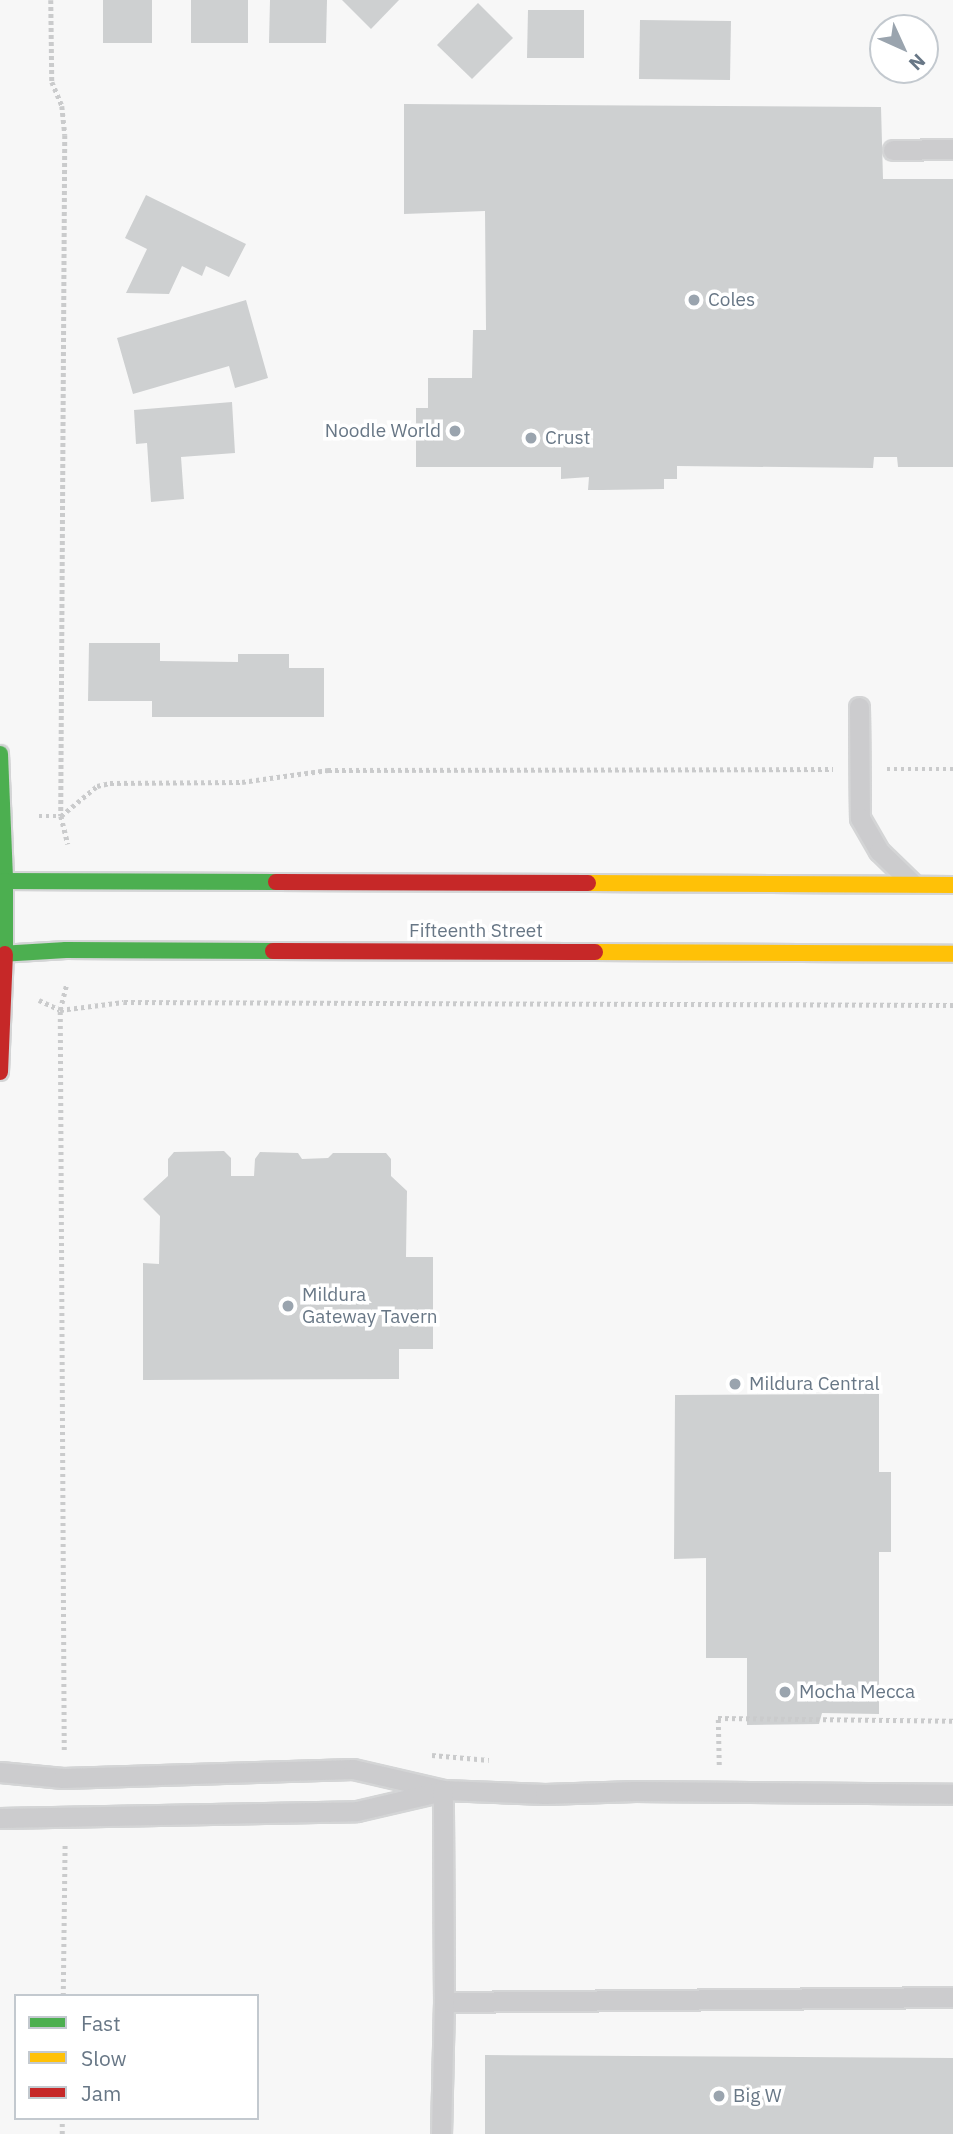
<!DOCTYPE html>
<html>
<head>
<meta charset="utf-8">
<style>
  body { margin:0 }
  #map { position:relative; width:953px; height:2134px; overflow:hidden; background:#f7f7f7; font-family:"IBM Plex Sans",sans-serif }
  div>[style] { position:absolute }
  .building>* { inset:0; background:#ced0d1 }
  .path>* { height:4.5px; margin-top:-2.25px; transform-origin:0; background:repeating-linear-gradient(90deg,#cacbcc 0 3.5px,transparent 0 7px) }
  .roads { filter:drop-shadow(2px 0 #d4d5d6) drop-shadow(-2px 0 #d4d5d6) drop-shadow(0 2px #d4d5d6) drop-shadow(0 -2px #d4d5d6) }
  .lane>* { height:19px; margin:-9.5px; padding:0 9.5px; transform-origin:9.5px; border-radius:9.5px; background:#ccccce }
  .fast>* { height:16px; margin:-8px; padding:0 8px; transform-origin:8px; border-radius:8px; background:#4caf50 }
  .slow>* { height:16px; margin:-8px; padding:0 8px; transform-origin:8px; border-radius:8px; background:#ffc107 }
  .jam>* { height:16px; margin:-8px; padding:0 8px; transform-origin:8px; border-radius:8px; background:#c62828 }
  .dots>* { width:19px; height:19px; translate:-50% -50%; box-sizing:border-box; border:4px solid #fff; border-radius:50% }
  span { translate:-50% -50%; white-space:nowrap; text-align:center; line-height:1.15; -webkit-text-stroke:7px #fff; paint-order:stroke }
  .poi-label { font-size:19px; color:#687786 }
  .left { translate:0 -50%; text-align:left }
  .right { translate:-100% -50%; text-align:right }
  .street-label { font-size:19px; color:#687786 }
  .legend { position:absolute; left:14px; top:1994px; width:245px; height:126px; box-sizing:border-box; background:#fff; border:2px solid #c3c9cf; margin:0; padding:9px 12px; list-style:none; font-size:21px; color:#687786 }
  .legend li { display:flex; align-items:center; gap:14px; height:35px }
  .legend b { width:35px; border:2px solid #c3c9cf }
  .north { position:absolute; left:869px; top:14px; width:70px; height:70px; box-sizing:border-box; background:#fff; border:2px solid #c3c9cf; border-radius:50%; rotate:135deg; font-size:19px; font-weight:700; line-height:28px; text-align:center; color:#687786 }
  .north::after { content:''; display:block; margin:auto; width:24px; height:32px; background:#9aa4ae; clip-path:polygon(50% 0,100% 100%,50% 72%,0 100%) }
</style>
</head>
<body>
<div id="map">
  <div class="building">
    <div style="clip-path:polygon(103px 0,152px 0,152px 43px,103px 43px)"></div>
    <div style="clip-path:polygon(191px 0,248px 0,248px 43px,191px 43px)"></div>
    <div style="clip-path:polygon(270px 0,327px 0,326px 43px,269px 43px)"></div>
    <div style="clip-path:polygon(342px 0,399px 0,371px 29px)"></div>
    <div style="clip-path:polygon(478px 3px,513px 38px,472px 79px,437px 45px)"></div>
    <div style="clip-path:polygon(528px 10px,584px 10px,584px 58px,527px 58px)"></div>
    <div style="clip-path:polygon(640px 20px,731px 21px,730px 80px,639px 79px)"></div>
    <div style="clip-path:polygon(404px 104px,881px 107px,883px 179px,953px 179px,953px 467px,898px 467px,897px 457px,874px 457px,873px 468px,677px 466px,677px 479px,664px 479px,664px 489px,602px 490px,588px 490px,589px 477px,561px 479px,561px 467px,416px 467px,416px 408px,428px 408px,428px 378px,472px 378px,473px 330px,486px 330px,485px 211px,404px 214px)"></div>
    <div style="clip-path:polygon(146px 195px,246px 244px,229px 277px,206px 266px,202px 276px,182px 266px,169px 294px,126px 293px,147px 249px,125px 238px)"></div>
    <div style="clip-path:polygon(246px 300px,268px 378px,235px 388px,229px 366px,133px 394px,117px 338px)"></div>
    <div style="clip-path:polygon(232px 402px,235px 453px,181px 457px,184px 499px,151px 502px,147px 443px,136px 444px,134px 410px)"></div>
    <div style="clip-path:polygon(89px 643px,160px 643px,160px 661px,238px 662px,238px 654px,289px 654px,289px 668px,324px 668px,324px 717px,152px 717px,152px 701px,88px 701px)"></div>
    <div style="clip-path:polygon(224px 1151px,231px 1158px,231px 1176px,254px 1176px,255px 1159px,260px 1152px,298px 1153px,302px 1159px,328px 1158px,333px 1153px,386px 1153px,391px 1159px,391px 1176px,407px 1191px,406px 1257px,433px 1257px,433px 1349px,399px 1349px,399px 1379px,143px 1380px,143px 1263px,159px 1264px,160px 1216px,143px 1199px,168px 1176px,168px 1159px,174px 1152px)"></div>
    <div style="clip-path:polygon(879px 1394px,879px 1472px,891px 1472px,891px 1552px,879px 1552px,879px 1714px,822px 1713px,819px 1724px,747px 1725px,747px 1658px,706px 1658px,706px 1558px,674px 1559px,675px 1395px)"></div>
    <div style="clip-path:polygon(485px 2055px,953px 2058px,953px 2134px,485px 2134px)"></div>
  </div>
  <div class="path">
    <div style="left:51px;top:0;width:82px;rotate:89.3deg"></div>
    <div style="left:52px;top:82px;width:26px;rotate:67deg"></div>
    <div style="left:62px;top:106px;width:29px;rotate:84deg"></div>
    <div style="left:65px;top:135px;width:681px;rotate:90.34deg"></div>
    <div style="left:61px;top:816px;width:29px;rotate:76deg"></div>
    <div style="left:887px;top:769px;width:66px"></div>
    <div style="left:39px;top:816px;width:22px"></div>
    <div style="left:61px;top:816px;width:47px;rotate:-39.8deg"></div>
    <div style="left:97px;top:786px;width:13px;rotate:-13deg"></div>
    <div style="left:110px;top:783px;width:132px;rotate:-0.4deg"></div>
    <div style="left:242px;top:782px;width:87px;rotate:-7.9deg"></div>
    <div style="left:328px;top:770px;width:505px;rotate:-0.11deg"></div>
    <div style="left:39px;top:1000px;width:23px;rotate:25deg"></div>
    <div style="left:60px;top:1010px;width:64px;rotate:-7.1deg"></div>
    <div style="left:124px;top:1002px;width:829px;rotate:0.21deg"></div>
    <div style="left:64px;top:1750px;width:740px;rotate:-90.31deg"></div>
    <div style="left:60px;top:1010px;width:25px;rotate:-76deg"></div>
    <div style="left:432px;top:1755px;width:57px;rotate:5deg"></div>
    <div style="left:719px;top:1765px;width:47px;rotate:-91.2deg"></div>
    <div style="left:718px;top:1718px;width:235px;rotate:0.7deg"></div>
    <div style="left:63px;top:1996px;width:153px;rotate:-89.3deg"></div>
    <div style="left:62px;top:2134px;width:16px;rotate:-90deg"></div>
  </div>
  <div class="roads">
    <div class="lane">
      <div style="left:893px;top:150px;width:60px;rotate:-1deg"></div>
      <div style="left:859px;top:707px;width:111px;rotate:89.5deg"></div>
      <div style="left:860px;top:818px;width:38px;rotate:60deg"></div>
      <div style="left:879px;top:851px;width:46px;rotate:44.1deg"></div>
      <div style="left:0;top:1772px;width:63px;rotate:5.4deg"></div>
      <div style="left:63px;top:1778px;width:290px;rotate:-1.8deg"></div>
      <div style="left:353px;top:1769px;width:92px;rotate:13.1deg"></div>
      <div style="left:443px;top:1790px;width:102px;rotate:2.2deg"></div>
      <div style="left:545px;top:1794px;width:90px;rotate:-1.9deg"></div>
      <div style="left:635px;top:1791px;width:318px;rotate:0.5deg"></div>
      <div style="left:0;top:1818px;width:357px;rotate:-1.1deg"></div>
      <div style="left:357px;top:1811px;width:84px;rotate:-13deg"></div>
      <div style="left:444px;top:2002px;width:509px;rotate:-0.56deg"></div>
      <div style="left:441px;top:2134px;width:132px;rotate:-88.7deg"></div>
      <div style="left:444px;top:2002px;width:212px;rotate:-90.3deg"></div>
    </div>
    <div class="fast">
      <div style="left:0;top:754px;width:127px;rotate:87.7deg"></div>
      <div style="left:0;top:881px;width:276px;rotate:0.2deg"></div>
      <div style="left:5px;top:881px;width:73px;rotate:90deg"></div>
      <div style="left:0;top:954px;width:66px;rotate:-3.5deg"></div>
      <div style="left:66px;top:950px;width:207px;rotate:0.3deg"></div>
    </div>
    <div class="slow">
      <div style="left:588px;top:883px;width:365px;rotate:0.3deg"></div>
      <div style="left:595px;top:952px;width:358px;rotate:0.3deg"></div>
    </div>
    <div class="jam">
      <div style="left:276px;top:882px;width:312px;rotate:0.2deg"></div>
      <div style="left:273px;top:951px;width:322px;rotate:0.2deg"></div>
      <div style="left:0;top:1072px;width:118px;rotate:-87.6deg"></div>
    </div>
  </div>
  <div class="dots">
    <div style="left:694px;top:300px;background:#9aa4ae"></div>
    <div style="left:455px;top:431px;background:#9aa4ae"></div>
    <div style="left:531px;top:438px;background:#9aa4ae"></div>
    <div style="left:288px;top:1306px;background:#9aa4ae"></div>
    <div style="left:735px;top:1384px;background:#9aa4ae"></div>
    <div style="left:785px;top:1692px;background:#9aa4ae"></div>
    <div style="left:719px;top:2096px;background:#9aa4ae"></div>
  </div>
  <div class="poi-label">
    <span class="left" style="left:708px;top:300px">Coles</span>
    <span class="right" style="left:441px;top:431px">Noodle World</span>
    <span class="left" style="left:545px;top:438px">Crust</span>
    <span class="left" style="left:302px;top:1306px">Mildura<br>Gateway Tavern</span>
    <span class="left" style="left:749px;top:1384px">Mildura Central</span>
    <span class="left" style="left:799px;top:1692px">Mocha Mecca</span>
    <span class="left" style="left:733px;top:2096px">Big W</span>
  </div>
  <div class="street-label">
    <span style="left:476px;top:931px">Fifteenth Street</span>
  </div>
  <ul class="legend">
  <li><b style="height:9px;background:#4caf50"></b>Fast</li>
  <li><b style="height:9px;background:#ffc107"></b>Slow</li>
  <li><b style="height:9px;background:#c62828"></b>Jam</li>
  </ul>
  <div class="north">N</div>
</div>
</body>
</html>
